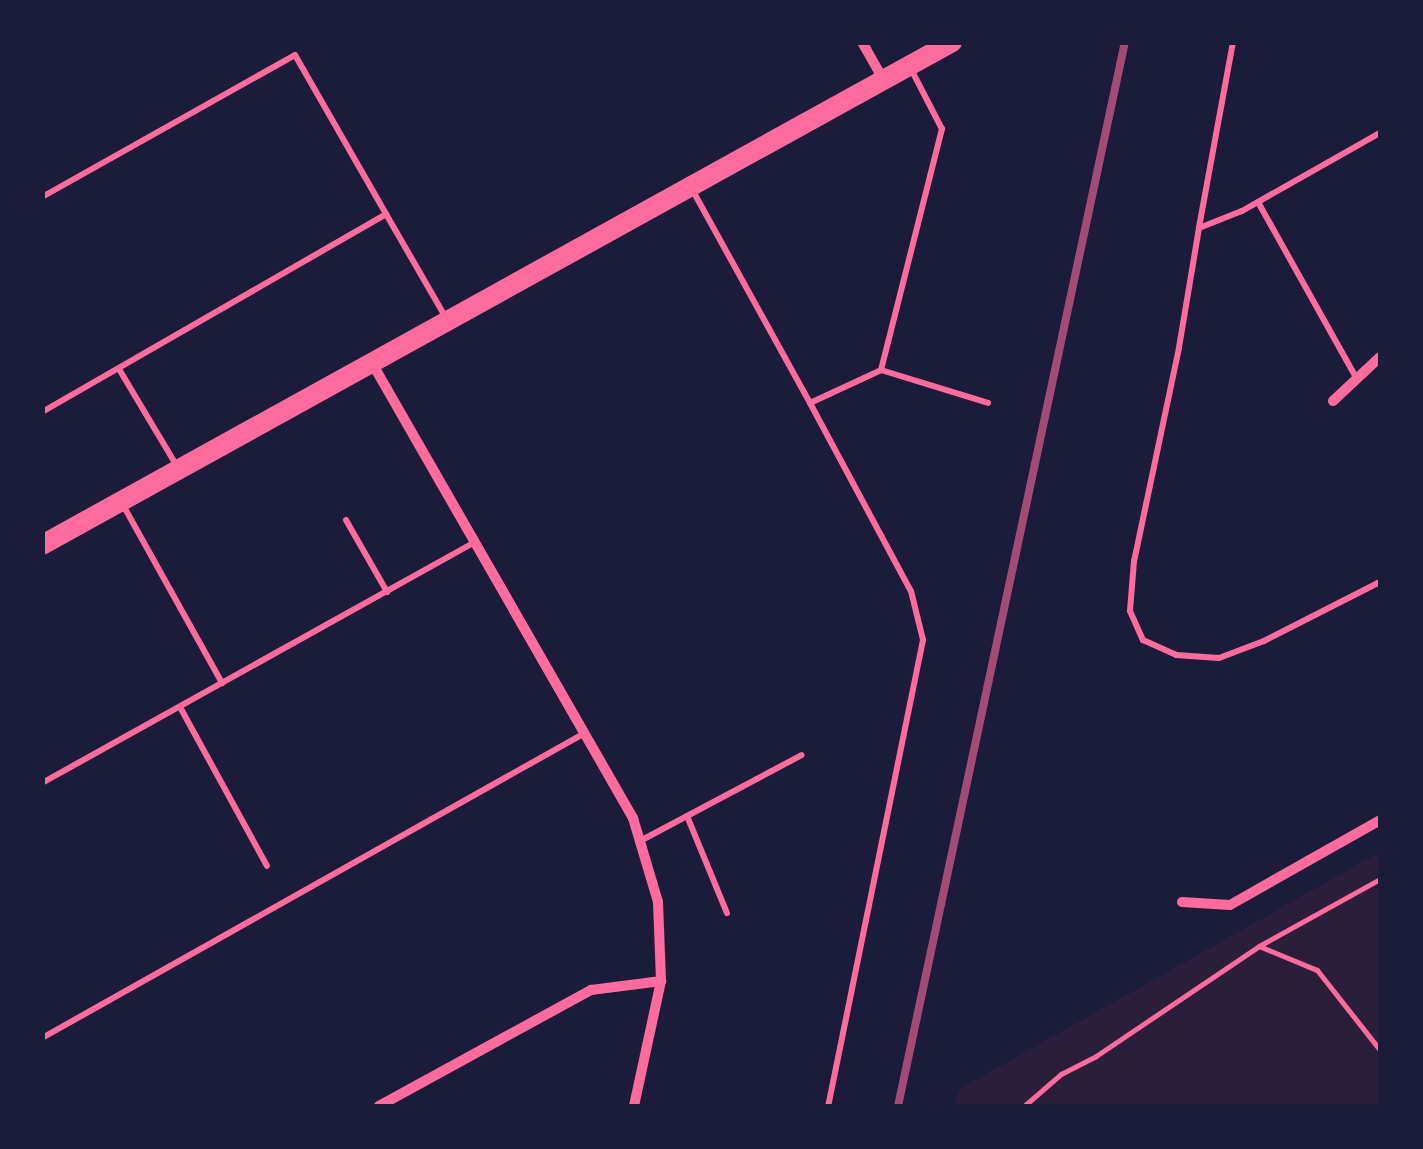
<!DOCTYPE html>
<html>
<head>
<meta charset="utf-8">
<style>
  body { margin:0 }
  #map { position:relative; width:1423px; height:1149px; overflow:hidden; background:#1b1b3a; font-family:Barlow,sans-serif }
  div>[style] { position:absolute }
  .green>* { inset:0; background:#2a1e3b }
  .path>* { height:5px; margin:-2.5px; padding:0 2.5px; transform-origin:2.5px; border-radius:2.5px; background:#ff6b9d }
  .service>* { height:6px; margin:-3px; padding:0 3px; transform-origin:3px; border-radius:3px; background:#ff6b9d }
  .minor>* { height:10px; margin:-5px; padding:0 5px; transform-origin:5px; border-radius:5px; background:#ff6b9d }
  .secondary>* { height:20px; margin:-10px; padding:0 10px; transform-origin:10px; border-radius:10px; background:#ff6b9d }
  .rail>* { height:8px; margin:-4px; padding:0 4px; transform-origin:4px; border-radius:4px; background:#a44b75 }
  span { translate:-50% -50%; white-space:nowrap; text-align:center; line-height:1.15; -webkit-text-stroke:10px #1b1b3a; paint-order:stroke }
  .frame { position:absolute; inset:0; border:45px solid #1b1b3a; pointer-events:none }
</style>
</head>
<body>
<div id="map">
  <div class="green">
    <div style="clip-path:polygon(1380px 852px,1380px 1106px,955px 1106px,958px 1090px)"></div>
  </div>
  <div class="path">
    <div style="left:1259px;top:946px;width:63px;rotate:22.5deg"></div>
    <div style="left:1317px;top:970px;width:102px;rotate:51.8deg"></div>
    <div style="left:1024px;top:1106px;width:49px;rotate:-40.9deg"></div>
    <div style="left:1061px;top:1074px;width:39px;rotate:-27deg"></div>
    <div style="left:1096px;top:1056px;width:197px;rotate:-34deg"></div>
    <div style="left:1259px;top:946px;width:138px;rotate:-29deg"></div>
  </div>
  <div class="service">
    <div style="left:1233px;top:42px;width:189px;rotate:100.4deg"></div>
    <div style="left:1199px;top:228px;width:46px;rotate:-21.6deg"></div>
    <div style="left:1242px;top:211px;width:159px;rotate:-29.5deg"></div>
    <div style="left:693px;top:191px;width:242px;rotate:61.1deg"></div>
    <div style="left:810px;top:403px;width:78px;rotate:-24.9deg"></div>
    <div style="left:881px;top:370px;width:249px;rotate:-75.8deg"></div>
    <div style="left:942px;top:129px;width:68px;rotate:-117.3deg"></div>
    <div style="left:42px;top:197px;width:290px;rotate:-29.3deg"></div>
    <div style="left:295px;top:55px;width:183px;rotate:60.2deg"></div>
    <div style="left:1258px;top:202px;width:203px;rotate:60.8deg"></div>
    <div style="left:1199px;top:228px;width:122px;rotate:99.5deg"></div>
    <div style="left:1179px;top:348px;width:218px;rotate:101.9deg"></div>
    <div style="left:1134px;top:561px;width:50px;rotate:94.6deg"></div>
    <div style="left:1130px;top:611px;width:32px;rotate:66deg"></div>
    <div style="left:1143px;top:640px;width:36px;rotate:24deg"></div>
    <div style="left:1176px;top:655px;width:43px;rotate:4deg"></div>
    <div style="left:1219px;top:658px;width:48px;rotate:-20.7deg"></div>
    <div style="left:1264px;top:641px;width:130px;rotate:-27deg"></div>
    <div style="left:119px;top:369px;width:115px;rotate:59.2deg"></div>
    <div style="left:881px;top:370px;width:112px;rotate:17.1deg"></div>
    <div style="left:810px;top:403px;width:213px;rotate:61.8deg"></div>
    <div style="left:911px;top:591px;width:50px;rotate:76.2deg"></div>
    <div style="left:923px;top:640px;width:476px;rotate:101.5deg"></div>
    <div style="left:42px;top:412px;width:397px;rotate:-29.9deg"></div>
    <div style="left:386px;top:214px;width:118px;rotate:60deg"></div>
    <div style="left:123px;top:505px;width:204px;rotate:60.9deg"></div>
    <div style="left:346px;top:520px;width:83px;rotate:60.3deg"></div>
    <div style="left:180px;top:707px;width:181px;rotate:61.3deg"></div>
    <div style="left:42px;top:783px;width:494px;rotate:-29.1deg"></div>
    <div style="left:687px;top:816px;width:105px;rotate:67.6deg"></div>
    <div style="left:640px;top:841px;width:183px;rotate:-28deg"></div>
    <div style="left:42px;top:1038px;width:621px;rotate:-29.33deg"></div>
  </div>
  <div class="minor">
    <div style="left:862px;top:42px;width:43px;rotate:60.4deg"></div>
    <div style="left:372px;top:363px;width:525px;rotate:60.16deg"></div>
    <div style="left:633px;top:818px;width:88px;rotate:73.4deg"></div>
    <div style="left:658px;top:902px;width:79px;rotate:87.8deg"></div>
    <div style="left:661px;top:981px;width:128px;rotate:102.2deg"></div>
    <div style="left:1333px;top:401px;width:64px;rotate:-43.1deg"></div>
    <div style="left:1182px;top:902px;width:48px;rotate:3.6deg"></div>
    <div style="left:1230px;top:905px;width:172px;rotate:-29.5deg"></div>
    <div style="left:379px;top:1106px;width:242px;rotate:-28.7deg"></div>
    <div style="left:591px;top:990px;width:71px;rotate:-7.3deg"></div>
  </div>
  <div class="secondary">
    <div style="left:42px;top:545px;width:1040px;rotate:-28.93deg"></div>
  </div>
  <div class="rail">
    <div style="left:898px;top:1106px;width:1088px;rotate:-77.96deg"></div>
  </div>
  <div class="frame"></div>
</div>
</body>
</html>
